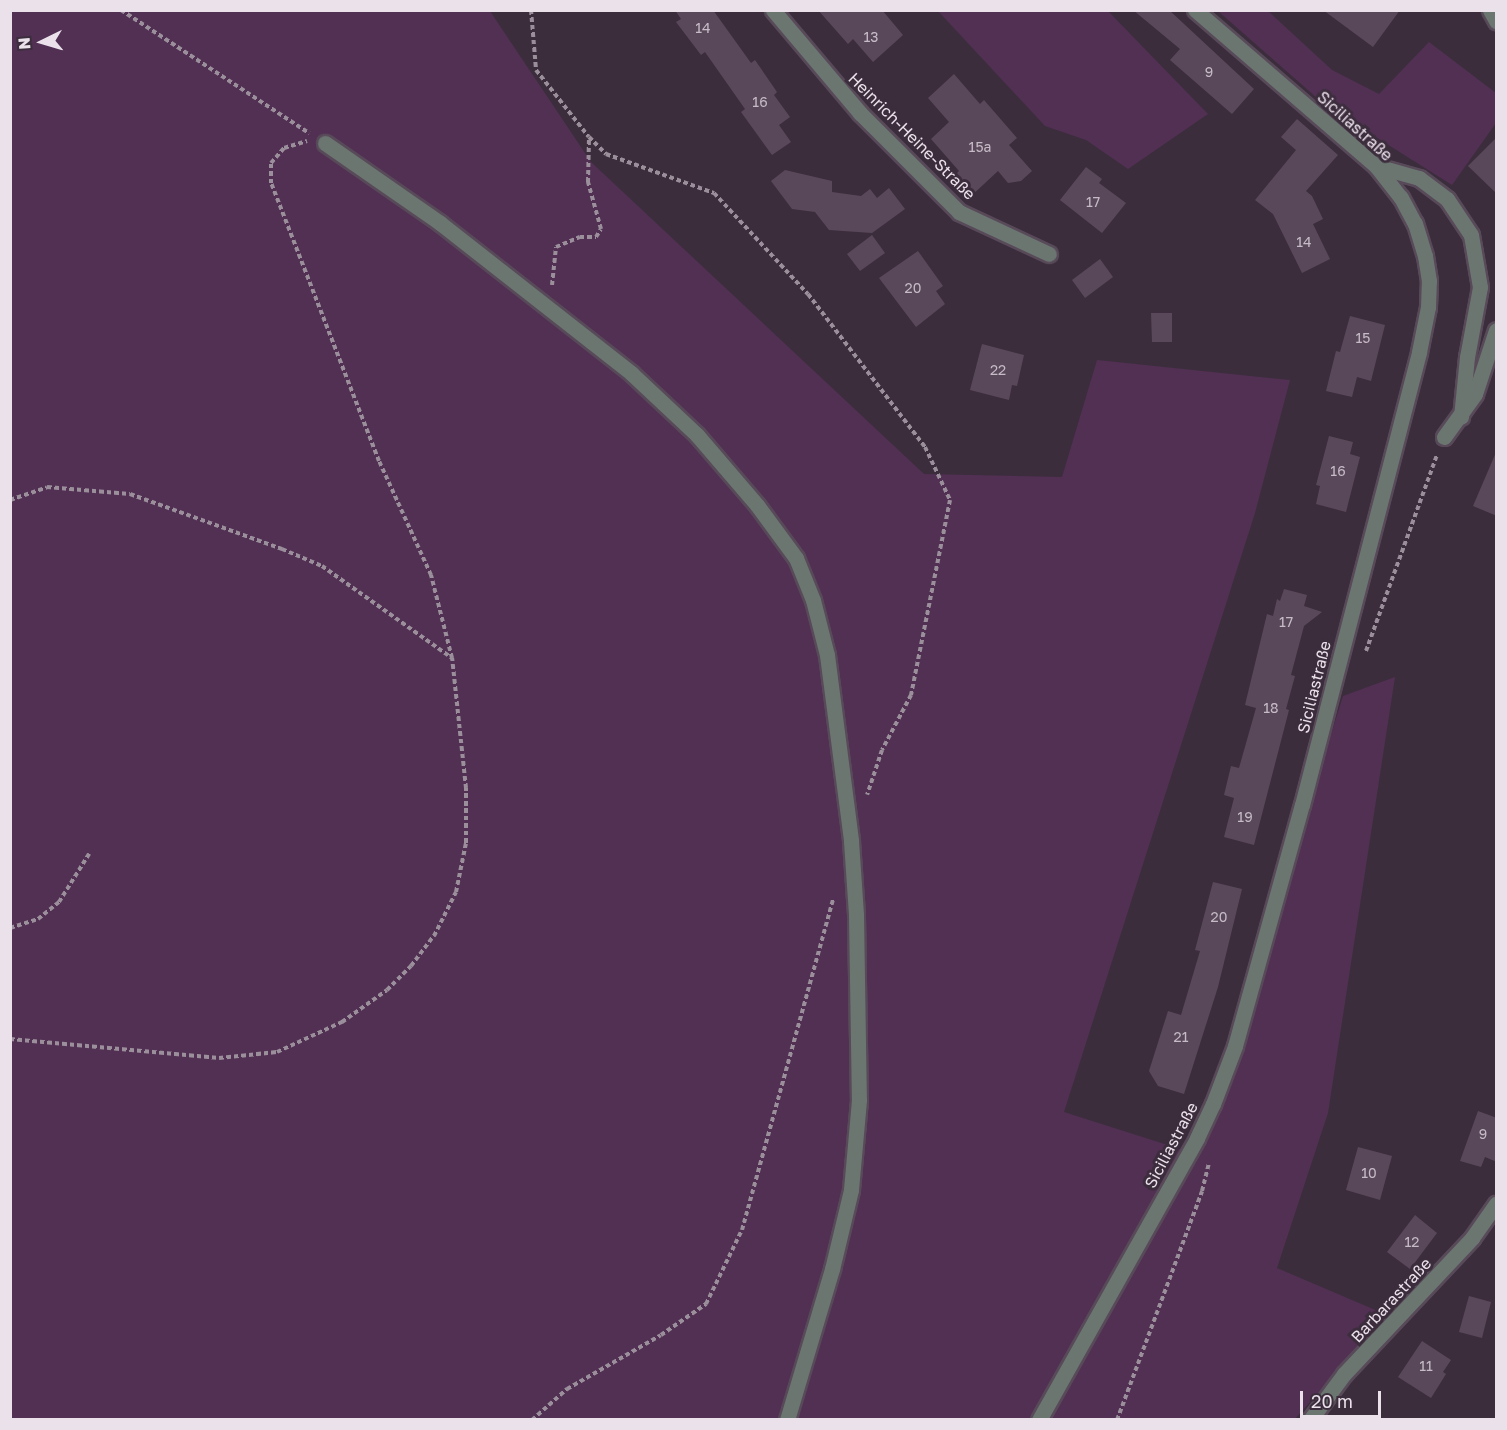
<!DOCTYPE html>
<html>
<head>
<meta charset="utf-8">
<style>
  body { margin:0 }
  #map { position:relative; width:1507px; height:1430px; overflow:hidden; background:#3c2d3d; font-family:"Golos Text",sans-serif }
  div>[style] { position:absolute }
  .green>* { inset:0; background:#513053 }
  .building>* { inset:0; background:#594859 }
  .path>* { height:4px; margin-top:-2px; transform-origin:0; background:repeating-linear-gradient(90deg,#9b8f9b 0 4.5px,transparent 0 7.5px) }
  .roads { filter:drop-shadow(2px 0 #584a59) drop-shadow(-2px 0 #584a59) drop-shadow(0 2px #584a59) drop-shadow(0 -2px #584a59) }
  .minor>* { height:15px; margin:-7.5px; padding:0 7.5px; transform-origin:7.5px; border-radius:7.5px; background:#6b7671 }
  span { translate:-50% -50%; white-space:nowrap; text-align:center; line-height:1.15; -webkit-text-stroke:6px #3c2d3d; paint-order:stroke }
  .number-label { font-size:14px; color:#c6bbc6 }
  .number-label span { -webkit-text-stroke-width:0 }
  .street-label { font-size:16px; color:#ebe1eb }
  .frame { position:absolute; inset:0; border:12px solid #ebe1eb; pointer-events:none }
  .north { position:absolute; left:12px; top:12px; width:60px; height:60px; -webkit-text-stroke:4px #3c2d3d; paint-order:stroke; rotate:265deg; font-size:16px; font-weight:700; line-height:24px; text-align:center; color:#ebe1eb }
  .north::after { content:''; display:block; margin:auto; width:21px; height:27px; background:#ebe1eb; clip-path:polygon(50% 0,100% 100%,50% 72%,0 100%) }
  .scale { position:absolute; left:1300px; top:1391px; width:81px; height:27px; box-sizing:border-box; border:3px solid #ebe1eb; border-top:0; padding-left:8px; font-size:18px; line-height:21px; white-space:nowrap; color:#ebe1eb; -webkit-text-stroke:4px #3c2d3d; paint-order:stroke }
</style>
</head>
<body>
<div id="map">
  <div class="green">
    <div style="clip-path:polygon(10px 11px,490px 11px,591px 162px,924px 474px,1062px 477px,1097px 360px,1290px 380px,1255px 513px,1064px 1112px,1199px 1155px,1343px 696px,1395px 677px,1328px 1113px,1277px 1268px,1387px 1315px,1295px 1419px,11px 1419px)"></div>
    <div style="clip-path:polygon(938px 11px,1108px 11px,1208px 114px,1128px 169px,1086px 140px,1045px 126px)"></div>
    <div style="clip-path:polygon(1218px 11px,1268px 11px,1332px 70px,1379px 94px,1429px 42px,1496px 93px,1496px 123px,1452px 185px,1325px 105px)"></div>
  </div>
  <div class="building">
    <div style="clip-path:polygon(675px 10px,713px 10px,751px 63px,755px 60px,777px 92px,774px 95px,790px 117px,779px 125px,791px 142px,772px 155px,741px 112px,745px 109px,705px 52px,701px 55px,676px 22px,681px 19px)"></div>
    <div style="clip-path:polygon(818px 10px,882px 10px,903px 35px,873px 62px,853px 39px,848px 44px)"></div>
    <div style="clip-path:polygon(1133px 10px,1169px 10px,1254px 89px,1232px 114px,1170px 60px,1180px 49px)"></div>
    <div style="clip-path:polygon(1323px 10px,1400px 10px,1373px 47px)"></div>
    <div style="clip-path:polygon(954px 74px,980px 104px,984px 100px,1017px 138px,1009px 145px,1032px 171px,1021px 181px,1008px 183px,998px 171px,970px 197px,952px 178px,959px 171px,931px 139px,949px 122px,928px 98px)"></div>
    <div style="clip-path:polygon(1297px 119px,1338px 155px,1306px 191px,1312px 196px,1323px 219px,1313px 224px,1330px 259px,1302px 273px,1273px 214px,1255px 200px,1296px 150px,1281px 137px)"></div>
    <div style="clip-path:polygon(1497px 137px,1497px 194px,1468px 166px)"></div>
    <div style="clip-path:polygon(1086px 167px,1102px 179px,1099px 183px,1126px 203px,1102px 233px,1060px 200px)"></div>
    <div style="clip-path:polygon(785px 170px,832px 181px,832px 192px,861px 196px,870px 189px,877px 198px,889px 188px,905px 209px,872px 233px,829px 230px,815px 212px,792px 209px,771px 181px)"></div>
    <div style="clip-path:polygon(872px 235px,885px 253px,860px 271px,847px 254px)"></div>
    <div style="clip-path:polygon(918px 251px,943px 286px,936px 291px,945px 304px,916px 327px,879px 278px)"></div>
    <div style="clip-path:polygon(1100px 259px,1113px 277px,1085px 298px,1072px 280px)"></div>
    <div style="clip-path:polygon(1151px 313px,1172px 313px,1172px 342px,1152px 342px)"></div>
    <div style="clip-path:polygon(1350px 316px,1385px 325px,1371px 381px,1357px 377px,1352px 397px,1326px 391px,1336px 351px,1340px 352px)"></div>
    <div style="clip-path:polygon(982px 344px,1024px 355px,1017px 386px,1012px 385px,1009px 400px,970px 390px)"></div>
    <div style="clip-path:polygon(1329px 436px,1353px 442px,1350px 454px,1360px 457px,1346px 512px,1316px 504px,1320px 486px,1316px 485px)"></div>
    <div style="clip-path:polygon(1497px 450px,1497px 516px,1473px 506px)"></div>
    <div style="clip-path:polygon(1284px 589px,1307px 595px,1304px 606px,1322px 612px,1304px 626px,1291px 675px,1295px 676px,1286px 709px,1289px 710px,1254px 845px,1224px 837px,1234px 798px,1224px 795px,1231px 766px,1239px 768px,1256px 708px,1245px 705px,1267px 614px,1273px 616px,1277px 599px,1280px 601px)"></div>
    <div style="clip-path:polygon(1213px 882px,1242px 889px,1218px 987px,1184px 1094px,1158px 1086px,1149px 1071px,1168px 1011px,1181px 1015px,1200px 951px,1195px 950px)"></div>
    <div style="clip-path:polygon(1478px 1111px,1497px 1118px,1497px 1162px,1485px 1157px,1481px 1167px,1460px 1161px)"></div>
    <div style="clip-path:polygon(1358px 1147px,1392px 1156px,1380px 1200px,1346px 1190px)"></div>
    <div style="clip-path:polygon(1415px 1215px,1437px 1233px,1410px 1269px,1387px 1252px)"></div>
    <div style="clip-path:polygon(1469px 1296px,1491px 1302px,1482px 1338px,1459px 1332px)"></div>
    <div style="clip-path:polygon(1422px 1341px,1451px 1360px,1443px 1372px,1446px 1374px,1431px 1398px,1398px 1377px)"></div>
  </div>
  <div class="path">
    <div style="left:121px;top:10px;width:225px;rotate:33.2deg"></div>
    <div style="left:531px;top:10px;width:60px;rotate:85.2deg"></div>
    <div style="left:536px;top:70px;width:85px;rotate:51.7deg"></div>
    <div style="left:589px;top:137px;width:24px;rotate:45deg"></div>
    <div style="left:606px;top:154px;width:115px;rotate:19.9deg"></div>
    <div style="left:714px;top:193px;width:138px;rotate:47.1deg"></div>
    <div style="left:808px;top:294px;width:193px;rotate:52.6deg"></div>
    <div style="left:925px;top:447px;width:59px;rotate:64.7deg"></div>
    <div style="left:950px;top:500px;width:199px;rotate:101.3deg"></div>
    <div style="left:911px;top:695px;width:62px;rotate:117.8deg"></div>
    <div style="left:882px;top:750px;width:47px;rotate:108.4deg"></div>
    <div style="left:552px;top:285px;width:38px;rotate:-84deg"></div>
    <div style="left:556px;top:247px;width:26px;rotate:-23deg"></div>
    <div style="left:580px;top:237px;width:16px"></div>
    <div style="left:596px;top:237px;width:9px;rotate:-58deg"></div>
    <div style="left:601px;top:229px;width:49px;rotate:-105.5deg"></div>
    <div style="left:588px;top:182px;width:45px;rotate:-88.7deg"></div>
    <div style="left:10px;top:500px;width:39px;rotate:-19deg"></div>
    <div style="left:47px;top:487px;width:83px;rotate:4.8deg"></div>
    <div style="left:130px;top:494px;width:162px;rotate:19.9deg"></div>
    <div style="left:282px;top:549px;width:43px;rotate:23deg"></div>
    <div style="left:322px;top:566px;width:159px;rotate:35.3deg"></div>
    <div style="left:1366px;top:651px;width:208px;rotate:-70.1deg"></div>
    <div style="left:10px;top:928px;width:29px;rotate:-18deg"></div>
    <div style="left:38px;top:919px;width:27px;rotate:-39deg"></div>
    <div style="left:59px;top:902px;width:57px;rotate:-58deg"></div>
    <div style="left:10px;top:1039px;width:210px;rotate:5.2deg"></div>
    <div style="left:219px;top:1058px;width:58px;rotate:-5.9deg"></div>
    <div style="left:277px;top:1052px;width:72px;rotate:-24.8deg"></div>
    <div style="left:342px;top:1022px;width:55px;rotate:-35.4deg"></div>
    <div style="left:387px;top:990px;width:34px;rotate:-45deg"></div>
    <div style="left:411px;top:966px;width:38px;rotate:-53deg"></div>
    <div style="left:434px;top:936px;width:49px;rotate:-63.4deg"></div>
    <div style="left:456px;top:892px;width:50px;rotate:-78.5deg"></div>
    <div style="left:466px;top:843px;width:55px;rotate:-90deg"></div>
    <div style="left:466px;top:788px;width:131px;rotate:-96.1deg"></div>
    <div style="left:452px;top:658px;width:86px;rotate:-104.2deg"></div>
    <div style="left:431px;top:575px;width:125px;rotate:-114.5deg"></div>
    <div style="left:379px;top:461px;width:298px;rotate:-111.2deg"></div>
    <div style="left:271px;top:183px;width:20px;rotate:-90deg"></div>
    <div style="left:271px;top:163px;width:20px;rotate:-49deg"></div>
    <div style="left:284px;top:148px;width:24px;rotate:-17deg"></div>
    <div style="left:532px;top:1420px;width:47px;rotate:-41.5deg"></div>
    <div style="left:567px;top:1389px;width:108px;rotate:-29.9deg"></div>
    <div style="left:661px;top:1335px;width:55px;rotate:-34.6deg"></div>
    <div style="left:706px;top:1304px;width:82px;rotate:-64.1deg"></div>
    <div style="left:742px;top:1230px;width:343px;rotate:-74.6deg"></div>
    <div style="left:1117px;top:1420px;width:244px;rotate:-69.6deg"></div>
    <div style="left:1202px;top:1191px;width:29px;rotate:-76deg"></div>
  </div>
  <div class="roads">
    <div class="minor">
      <div style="left:773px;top:10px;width:135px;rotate:49.8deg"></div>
      <div style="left:860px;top:113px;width:140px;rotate:45deg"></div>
      <div style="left:959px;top:212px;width:99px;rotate:25deg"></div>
      <div style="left:1490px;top:10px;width:13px;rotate:61deg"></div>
      <div style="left:325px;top:143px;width:140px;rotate:34.8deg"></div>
      <div style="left:440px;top:223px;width:243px;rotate:38.1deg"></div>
      <div style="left:631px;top:373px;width:91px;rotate:43.2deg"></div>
      <div style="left:697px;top:435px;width:92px;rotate:49.4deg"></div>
      <div style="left:757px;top:505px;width:66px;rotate:53.7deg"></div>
      <div style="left:796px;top:558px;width:45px;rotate:68deg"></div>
      <div style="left:813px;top:600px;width:57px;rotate:75.7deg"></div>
      <div style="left:827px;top:655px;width:188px;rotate:82.6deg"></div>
      <div style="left:851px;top:841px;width:74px;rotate:86.1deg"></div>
      <div style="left:856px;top:915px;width:185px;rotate:89.1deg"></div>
      <div style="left:859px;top:1100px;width:90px;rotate:95.1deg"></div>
      <div style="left:851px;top:1190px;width:81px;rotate:103.5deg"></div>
      <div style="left:832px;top:1269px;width:158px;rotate:106.6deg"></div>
      <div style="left:1376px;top:166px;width:45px;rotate:15.6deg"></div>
      <div style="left:1419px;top:178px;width:35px;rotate:37deg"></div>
      <div style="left:1447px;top:199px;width:43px;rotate:56.3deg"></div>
      <div style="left:1471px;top:235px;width:53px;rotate:80.2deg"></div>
      <div style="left:1480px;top:287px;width:71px;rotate:100.5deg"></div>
      <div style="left:1467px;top:357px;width:60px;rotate:95.7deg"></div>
      <div style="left:1444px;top:437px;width:53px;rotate:-54.2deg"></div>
      <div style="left:1475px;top:394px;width:67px;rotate:-71.8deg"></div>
      <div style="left:1039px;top:1420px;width:323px;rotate:-60.7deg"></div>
      <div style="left:1197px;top:1138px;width:38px;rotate:-65deg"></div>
      <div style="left:1213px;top:1104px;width:62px;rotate:-69.2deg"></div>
      <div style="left:1235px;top:1046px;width:250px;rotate:-74.5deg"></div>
      <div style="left:1302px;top:805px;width:468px;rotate:-75.5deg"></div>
      <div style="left:1419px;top:352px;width:46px;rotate:-78.7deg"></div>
      <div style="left:1428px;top:307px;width:26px;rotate:-88deg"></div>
      <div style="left:1429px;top:281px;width:25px;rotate:-99deg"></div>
      <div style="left:1425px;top:256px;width:34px;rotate:-107deg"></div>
      <div style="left:1415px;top:224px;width:30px;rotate:-118deg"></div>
      <div style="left:1401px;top:198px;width:41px;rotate:-128deg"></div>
      <div style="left:1376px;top:166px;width:239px;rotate:-139.2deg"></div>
      <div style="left:1310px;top:1420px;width:57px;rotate:-53.5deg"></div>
      <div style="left:1344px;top:1374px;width:187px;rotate:-46.7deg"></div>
      <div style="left:1472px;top:1238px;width:42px;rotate:-54.8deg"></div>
    </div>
  </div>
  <div class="number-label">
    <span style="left:703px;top:28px">14</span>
    <span style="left:871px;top:37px">13</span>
    <span style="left:1209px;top:72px">9</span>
    <span style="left:760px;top:102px">16</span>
    <span style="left:980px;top:147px">15a</span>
    <span style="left:1093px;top:202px">17</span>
    <span style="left:1304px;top:242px">14</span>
    <span style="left:913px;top:288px">20</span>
    <span style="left:1363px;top:338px">15</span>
    <span style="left:998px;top:370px">22</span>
    <span style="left:1338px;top:471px">16</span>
    <span style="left:1286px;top:622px">17</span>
    <span style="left:1271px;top:708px">18</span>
    <span style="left:1245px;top:817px">19</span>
    <span style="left:1219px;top:917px">20</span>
    <span style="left:1181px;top:1037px">21</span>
    <span style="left:1483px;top:1134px">9</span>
    <span style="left:1369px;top:1173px">10</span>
    <span style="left:1412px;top:1242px">12</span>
    <span style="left:1426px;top:1366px">11</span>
  </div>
  <div class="street-label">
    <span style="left:1355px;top:126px;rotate:42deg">Siciliastraße</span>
    <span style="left:912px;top:136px;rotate:45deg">Heinrich-Heine-Straße</span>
    <span style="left:1314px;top:687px;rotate:-76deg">Siciliastraße</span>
    <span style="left:1171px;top:1145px;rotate:-62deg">Siciliastraße</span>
    <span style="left:1391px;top:1300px;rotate:-47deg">Barbarastraße</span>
  </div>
  <div class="frame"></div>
  <div class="north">N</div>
  <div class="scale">20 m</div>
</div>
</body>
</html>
